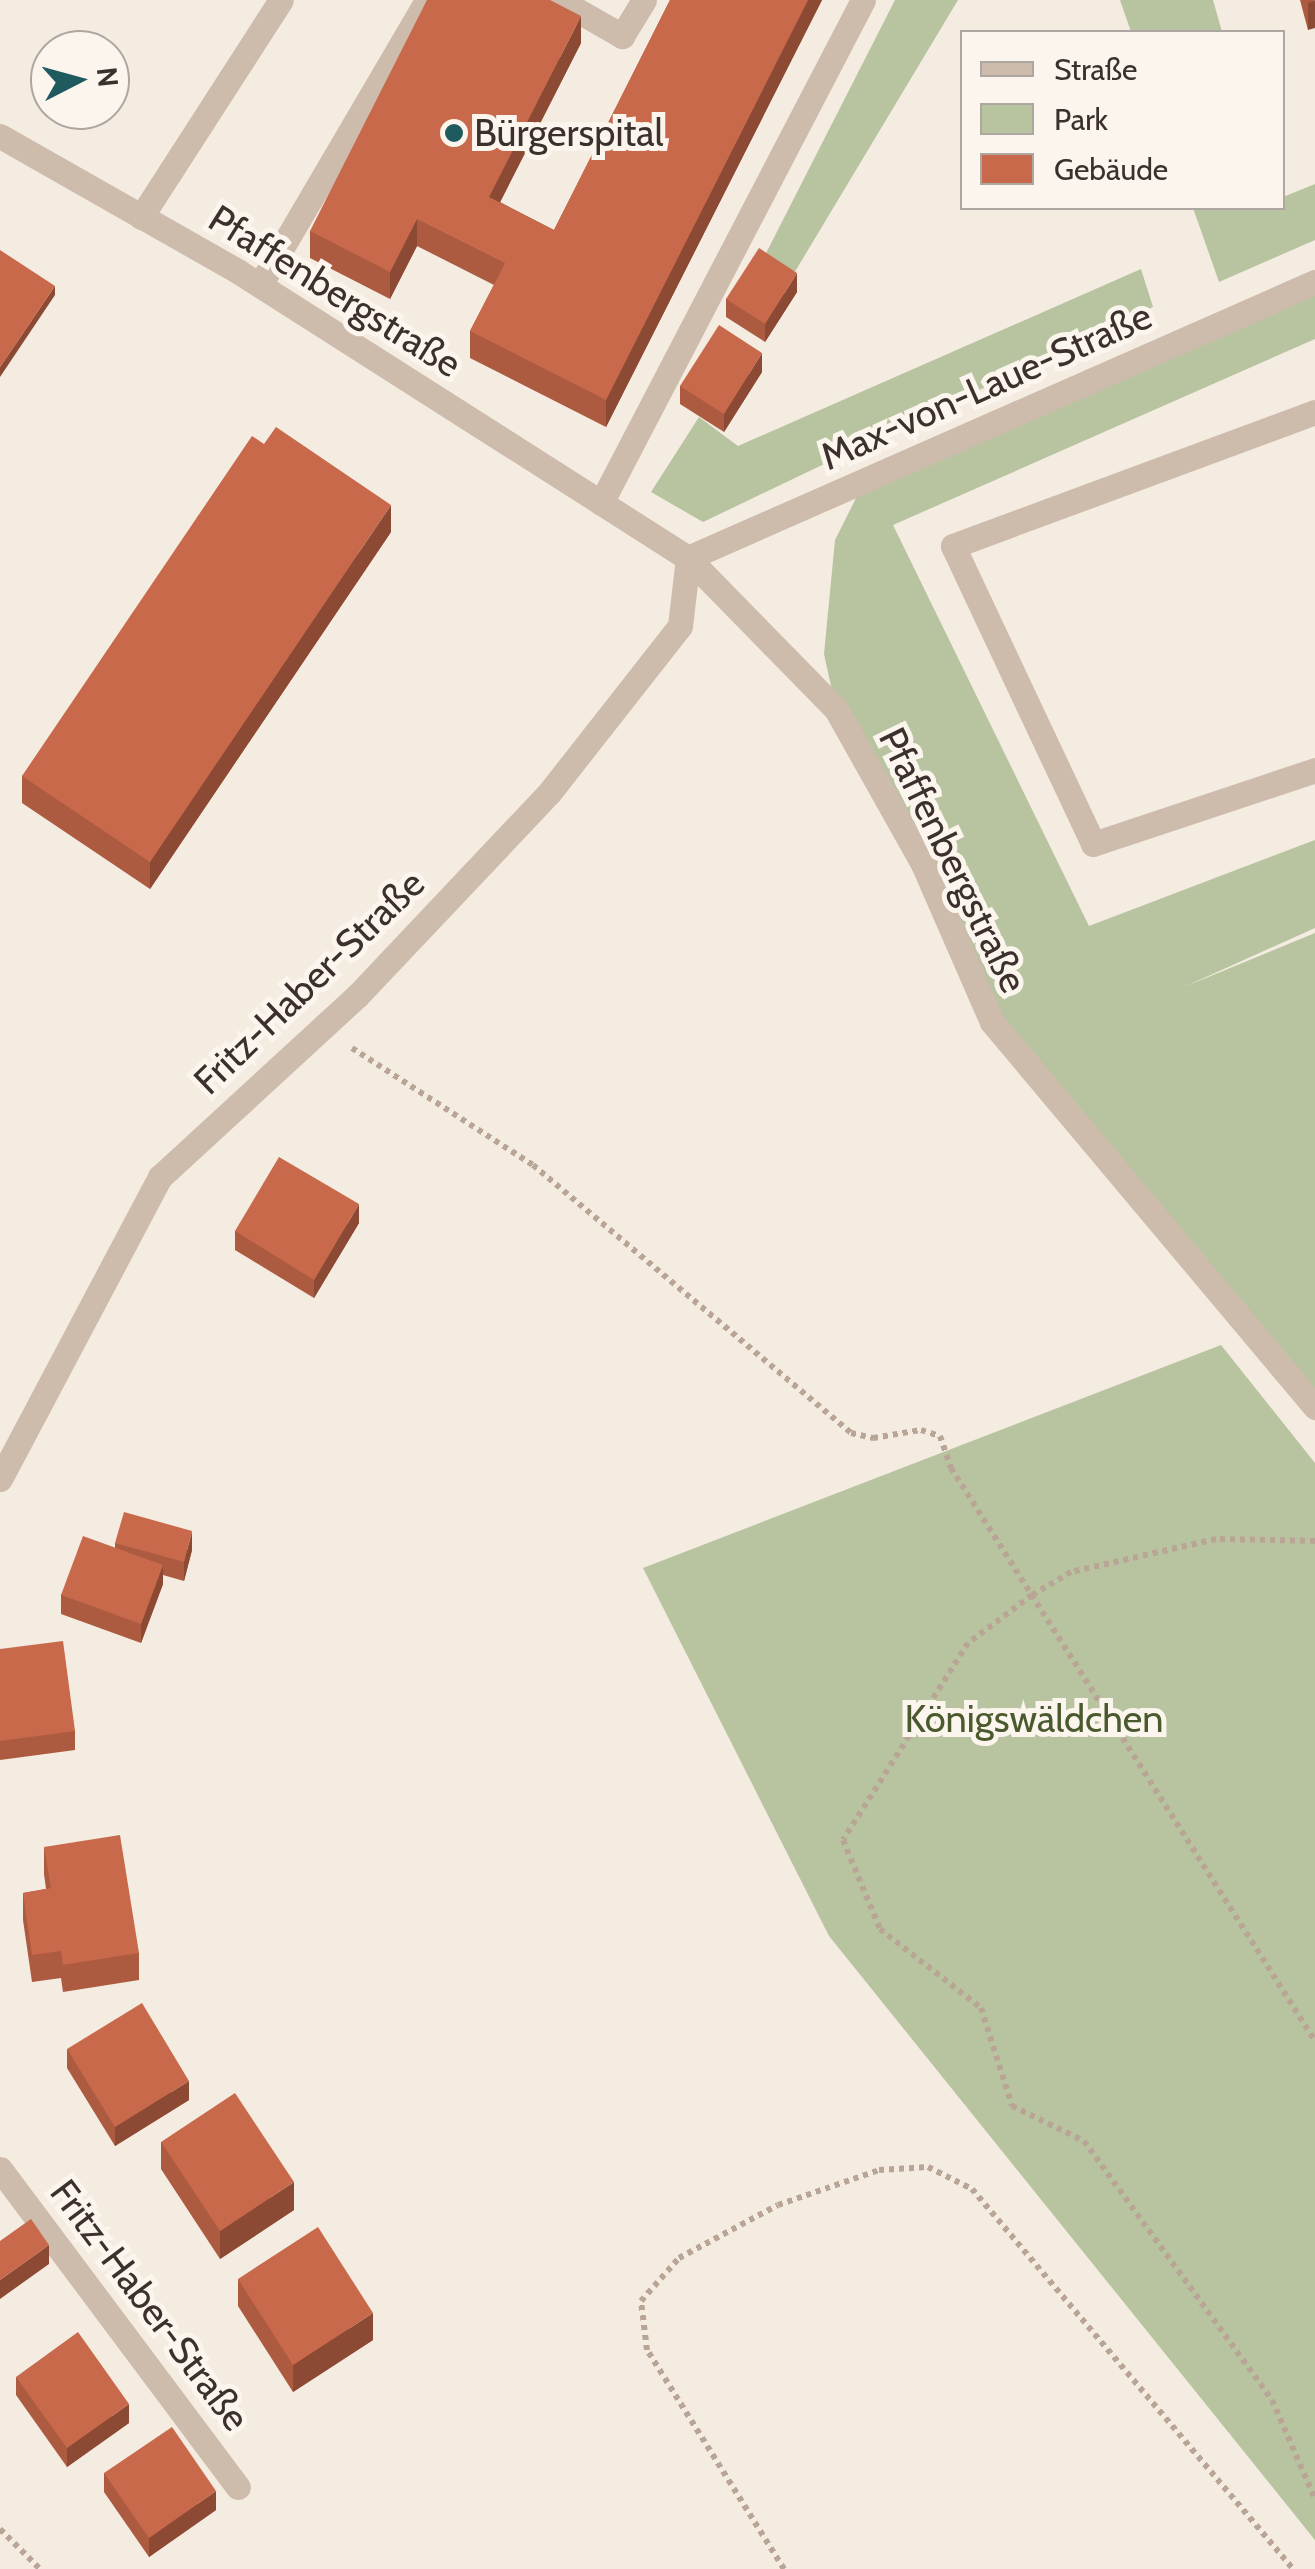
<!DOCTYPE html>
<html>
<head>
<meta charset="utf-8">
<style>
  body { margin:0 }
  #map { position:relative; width:1315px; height:2569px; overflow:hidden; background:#f4ebe1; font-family:Cabin,sans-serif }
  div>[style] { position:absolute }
  .green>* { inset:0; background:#b8c4a0 }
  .path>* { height:6px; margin-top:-3px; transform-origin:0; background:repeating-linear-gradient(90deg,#b9a596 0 5px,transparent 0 10px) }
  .service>* { height:25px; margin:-12.5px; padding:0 12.5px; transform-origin:12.5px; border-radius:12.5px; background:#cdbbac }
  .minor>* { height:25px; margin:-12.5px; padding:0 12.5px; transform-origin:12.5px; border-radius:12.5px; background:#cdbbac }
  .wall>* { inset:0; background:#ac5a40 }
  .shaded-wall>* { inset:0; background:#8c4a34 }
  .building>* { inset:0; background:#c8694b }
  .dots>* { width:28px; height:28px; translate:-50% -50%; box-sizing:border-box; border:5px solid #fbf5ee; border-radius:50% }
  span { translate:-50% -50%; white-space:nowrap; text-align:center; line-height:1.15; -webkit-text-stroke:10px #fbf5ee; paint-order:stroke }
  .poi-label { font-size:38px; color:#3b302b }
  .left { translate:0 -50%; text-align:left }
  .street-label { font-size:38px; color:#3b302b }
  .park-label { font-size:38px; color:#4a5a2e }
  .legend { position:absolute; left:960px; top:30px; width:325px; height:180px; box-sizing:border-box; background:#fbf5ee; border:2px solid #aea6a0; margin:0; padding:12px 18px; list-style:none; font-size:30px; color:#3b302b }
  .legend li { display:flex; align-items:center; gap:20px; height:50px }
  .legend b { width:50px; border:2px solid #aea6a0 }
  .north { position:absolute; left:30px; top:30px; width:100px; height:100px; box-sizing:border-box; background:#fbf5ee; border:2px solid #aea6a0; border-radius:50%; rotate:84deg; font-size:28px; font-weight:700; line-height:40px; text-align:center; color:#3b302b }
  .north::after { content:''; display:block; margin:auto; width:35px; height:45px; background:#1f5a5e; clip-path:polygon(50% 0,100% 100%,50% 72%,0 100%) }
</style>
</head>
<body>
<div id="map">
  <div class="green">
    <div style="clip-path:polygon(895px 0,958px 0,787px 285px,759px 267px)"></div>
    <div style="clip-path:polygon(1120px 0,1213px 0,1222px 32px,1131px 32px)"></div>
    <div style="clip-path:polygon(1315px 184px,1315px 240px,1219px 282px,1193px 208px,1282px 208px,1283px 197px)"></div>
    <div style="clip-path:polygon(1141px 269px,1153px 307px,703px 522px,651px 492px,699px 417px,738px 446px)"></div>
    <div style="clip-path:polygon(1315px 282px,1315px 339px,893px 525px,1089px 926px,1315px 840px,1315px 928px,1184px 987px,1315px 933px,1315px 1407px,992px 1022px,836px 709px,824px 654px,835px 540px,865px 480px)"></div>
    <div style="clip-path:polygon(1221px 1345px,1315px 1463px,1315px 2540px,829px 1936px,643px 1568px)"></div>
  </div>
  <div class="path">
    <div style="left:352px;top:1048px;width:216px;rotate:32.9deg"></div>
    <div style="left:533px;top:1165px;width:416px;rotate:40.1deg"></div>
    <div style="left:851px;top:1433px;width:23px;rotate:13deg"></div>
    <div style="left:873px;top:1438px;width:49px;rotate:-9.5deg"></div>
    <div style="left:921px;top:1430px;width:20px;rotate:18deg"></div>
    <div style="left:940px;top:1436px;width:34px;rotate:71deg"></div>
    <div style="left:951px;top:1468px;width:679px;rotate:57.57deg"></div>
    <div style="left:1315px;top:1541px;width:99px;rotate:-178.8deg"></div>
    <div style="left:1216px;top:1539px;width:149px;rotate:167.2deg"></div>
    <div style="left:1071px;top:1572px;width:45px;rotate:149.5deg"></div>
    <div style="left:1032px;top:1595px;width:80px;rotate:143.1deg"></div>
    <div style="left:968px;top:1643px;width:233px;rotate:122.4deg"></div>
    <div style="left:843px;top:1840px;width:96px;rotate:67.4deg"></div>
    <div style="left:880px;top:1929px;width:128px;rotate:38deg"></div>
    <div style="left:981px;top:2008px;width:103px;rotate:72.4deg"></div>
    <div style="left:1012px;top:2106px;width:80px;rotate:25.9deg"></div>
    <div style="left:1084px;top:2141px;width:320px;rotate:54deg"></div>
    <div style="left:1272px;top:2400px;width:108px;rotate:66.5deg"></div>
    <div style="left:0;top:2529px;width:57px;rotate:45deg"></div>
    <div style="left:784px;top:2569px;width:258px;rotate:-122deg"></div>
    <div style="left:647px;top:2350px;width:49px;rotate:-97deg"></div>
    <div style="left:641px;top:2301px;width:57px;rotate:-48.5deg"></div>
    <div style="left:679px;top:2258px;width:112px;rotate:-28.2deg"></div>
    <div style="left:778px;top:2205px;width:107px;rotate:-19.1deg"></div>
    <div style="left:879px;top:2170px;width:49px;rotate:-3.5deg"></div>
    <div style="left:928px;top:2167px;width:49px;rotate:26.6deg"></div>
    <div style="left:972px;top:2189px;width:497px;rotate:49.8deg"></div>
  </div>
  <div class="service">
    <div style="left:559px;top:0;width:73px;rotate:29.7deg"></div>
    <div style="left:622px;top:36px;width:42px;rotate:-58.6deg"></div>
    <div style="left:260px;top:285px;width:330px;rotate:-59.6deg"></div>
    <div style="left:1315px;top:412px;width:386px;rotate:159.7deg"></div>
    <div style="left:953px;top:546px;width:329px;rotate:64.8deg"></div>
    <div style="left:1093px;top:844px;width:234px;rotate:-18.4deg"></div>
    <div style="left:601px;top:503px;width:567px;rotate:-62.49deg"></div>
  </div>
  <div class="minor">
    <div style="left:0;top:136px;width:275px;rotate:29.6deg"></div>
    <div style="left:239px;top:272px;width:532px;rotate:32.5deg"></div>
    <div style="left:688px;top:558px;width:211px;rotate:45.6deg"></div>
    <div style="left:836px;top:709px;width:178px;rotate:60.7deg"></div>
    <div style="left:923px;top:864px;width:172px;rotate:66.4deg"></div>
    <div style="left:992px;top:1022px;width:503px;rotate:50deg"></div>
    <div style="left:141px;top:217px;width:258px;rotate:-57.2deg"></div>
    <div style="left:688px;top:558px;width:685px;rotate:-23.76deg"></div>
    <div style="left:0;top:1479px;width:342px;rotate:-62.1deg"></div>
    <div style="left:160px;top:1177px;width:268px;rotate:-42.6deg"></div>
    <div style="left:357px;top:996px;width:279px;rotate:-46.6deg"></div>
    <div style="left:549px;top:793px;width:212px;rotate:-51.9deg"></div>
    <div style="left:680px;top:626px;width:68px;rotate:-83.3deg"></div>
    <div style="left:0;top:2169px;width:397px;rotate:53.2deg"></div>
  </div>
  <div class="wall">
    <div style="clip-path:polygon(670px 0,822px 0,606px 427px,470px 358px,470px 331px,494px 285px,417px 246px,390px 299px,310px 258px,310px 231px,581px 43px,500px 202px,554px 230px)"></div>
    <div style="clip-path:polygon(1300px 0,1315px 0,1308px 30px)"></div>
    <div style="clip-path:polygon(797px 292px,765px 342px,726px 317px,726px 299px)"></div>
    <div style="clip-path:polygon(762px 372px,724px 432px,680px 404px,680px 386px)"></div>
    <div style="clip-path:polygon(391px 532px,150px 889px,22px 803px,22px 776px)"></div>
    <div style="clip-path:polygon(359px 1223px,314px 1298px,235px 1250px,235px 1231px)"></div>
    <div style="clip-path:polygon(115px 1543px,192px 1550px,184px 1581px,163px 1575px,163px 1584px,141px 1643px,61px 1614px,61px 1595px,115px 1548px)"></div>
    <div style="clip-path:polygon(0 1649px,75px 1731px,75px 1750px,0 1760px)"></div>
    <div style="clip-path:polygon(44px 1847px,139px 1953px,139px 1980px,63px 1992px,61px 1978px,32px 1982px,23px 1920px,23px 1893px,46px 1889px,44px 1874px)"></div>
    <div style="clip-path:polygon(67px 2049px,189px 2100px,115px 2146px,67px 2068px)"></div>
    <div style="clip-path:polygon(161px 2142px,294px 2210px,220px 2259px,161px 2169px)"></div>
    <div style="clip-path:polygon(238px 2279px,373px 2340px,293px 2392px,238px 2306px)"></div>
    <div style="clip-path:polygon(16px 2377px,129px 2423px,67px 2467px,16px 2395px)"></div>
    <div style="clip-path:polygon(104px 2473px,216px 2510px,149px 2557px,104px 2492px)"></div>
  </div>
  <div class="shaded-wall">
    <div style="clip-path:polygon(808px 0,822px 0,606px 427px,606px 400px)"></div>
    <div style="clip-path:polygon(1315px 1px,1315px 28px,1308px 30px,1308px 3px)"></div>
    <div style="clip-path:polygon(581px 16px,581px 43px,489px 224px,489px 197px)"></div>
    <div style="clip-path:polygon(417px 219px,417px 246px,390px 299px,390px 272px)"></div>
    <div style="clip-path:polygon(797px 273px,797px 292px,765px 342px,765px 324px)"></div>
    <div style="clip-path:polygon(55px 286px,55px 295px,0 377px,0 367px)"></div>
    <div style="clip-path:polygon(762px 353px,762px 372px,724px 432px,724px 414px)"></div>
    <div style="clip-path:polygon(391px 505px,391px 532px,150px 889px,150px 862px)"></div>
    <div style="clip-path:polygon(359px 1204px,359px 1223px,314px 1298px,314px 1280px)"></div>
    <div style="clip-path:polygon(192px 1531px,192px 1550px,184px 1581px,184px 1562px)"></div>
    <div style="clip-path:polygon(163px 1565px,163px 1584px,141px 1643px,141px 1624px)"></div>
    <div style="clip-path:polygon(189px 2081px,189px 2100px,115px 2146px,115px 2127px)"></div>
    <div style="clip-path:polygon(294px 2182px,294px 2210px,220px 2259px,220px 2231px)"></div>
    <div style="clip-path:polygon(49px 2245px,49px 2264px,0 2299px,0 2280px)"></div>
    <div style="clip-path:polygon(373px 2313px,373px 2340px,293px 2392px,293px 2365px)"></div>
    <div style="clip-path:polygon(129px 2404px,129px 2423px,67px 2467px,67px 2448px)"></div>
    <div style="clip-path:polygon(216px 2491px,216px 2510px,149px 2557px,149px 2538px)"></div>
  </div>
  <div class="building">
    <div style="clip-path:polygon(427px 0,550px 0,581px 16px,489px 197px,554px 230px,670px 0,808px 0,606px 400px,470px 331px,505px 263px,417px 219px,390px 272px,310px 231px)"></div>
    <div style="clip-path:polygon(759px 248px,797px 273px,765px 324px,726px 299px)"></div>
    <div style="clip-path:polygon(0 250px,55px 286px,0 367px)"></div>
    <div style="clip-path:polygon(719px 325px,762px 353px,724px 414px,680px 386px)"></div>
    <div style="clip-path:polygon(276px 427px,391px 505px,150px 862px,22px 776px,252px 436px,264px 444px)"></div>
    <div style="clip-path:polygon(279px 1157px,359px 1204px,314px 1280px,235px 1231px)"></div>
    <div style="clip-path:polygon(124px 1512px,192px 1531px,184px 1562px,115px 1543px)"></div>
    <div style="clip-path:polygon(83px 1536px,163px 1565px,141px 1624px,61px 1595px)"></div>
    <div style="clip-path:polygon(63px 1641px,75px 1731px,0 1741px,0 1649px)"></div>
    <div style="clip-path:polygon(120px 1835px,139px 1953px,63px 1965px,61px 1951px,32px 1955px,23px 1893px,51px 1888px,44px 1847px)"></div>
    <div style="clip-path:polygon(142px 2003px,189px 2081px,115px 2127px,67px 2049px)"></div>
    <div style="clip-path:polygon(235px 2093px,294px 2182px,220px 2231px,161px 2142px)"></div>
    <div style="clip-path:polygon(31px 2219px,49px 2245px,0 2280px,0 2241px)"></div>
    <div style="clip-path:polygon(318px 2227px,373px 2313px,293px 2365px,238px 2279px)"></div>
    <div style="clip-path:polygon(78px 2332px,129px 2404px,67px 2448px,16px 2377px)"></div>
    <div style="clip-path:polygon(172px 2427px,216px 2491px,149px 2538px,104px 2473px)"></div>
  </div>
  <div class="dots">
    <div style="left:454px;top:133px;background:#1f5a5e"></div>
  </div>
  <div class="poi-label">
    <span class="left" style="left:474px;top:133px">Bürgerspital</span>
  </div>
  <div class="street-label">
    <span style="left:335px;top:291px;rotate:32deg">Pfaffenbergstraße</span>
    <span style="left:986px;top:386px;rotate:-24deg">Max-von-Laue-Straße</span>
    <span style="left:953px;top:860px;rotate:64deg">Pfaffenbergstraße</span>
    <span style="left:309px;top:982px;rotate:-44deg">Fritz-Haber-Straße</span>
    <span style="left:150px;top:2305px;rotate:53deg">Fritz-Haber-Straße</span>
  </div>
  <div class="park-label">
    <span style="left:1034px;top:1719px">Königswäldchen</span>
  </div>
  <ul class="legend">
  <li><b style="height:12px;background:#cdbbac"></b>Straße</li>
  <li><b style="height:28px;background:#b8c4a0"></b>Park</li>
  <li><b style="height:28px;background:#c8694b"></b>Gebäude</li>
  </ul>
  <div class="north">N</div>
</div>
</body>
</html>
